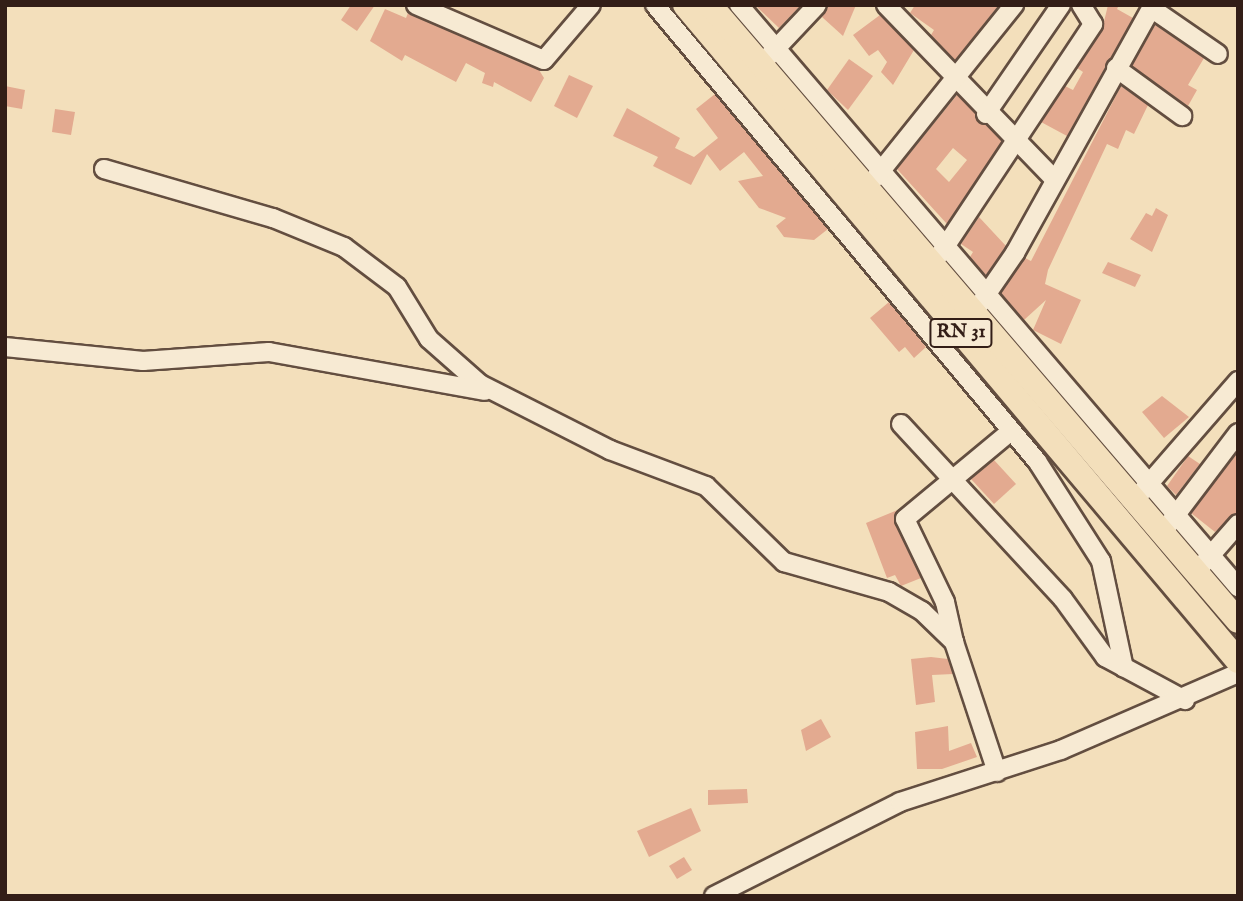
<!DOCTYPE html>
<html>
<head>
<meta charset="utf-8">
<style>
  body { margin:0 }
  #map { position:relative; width:1243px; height:901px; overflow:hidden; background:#f3dfbb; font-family:"IM FELL English",serif }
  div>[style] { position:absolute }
  .building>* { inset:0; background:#e3aa90 }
  .roads { filter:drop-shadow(2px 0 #634e40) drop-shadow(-2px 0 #634e40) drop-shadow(0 2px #634e40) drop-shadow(0 -2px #634e40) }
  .minor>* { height:18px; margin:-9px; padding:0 9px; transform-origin:9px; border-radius:9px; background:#f7ead3 }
  .highway>* { height:24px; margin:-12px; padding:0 12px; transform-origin:12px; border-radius:12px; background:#f3dfbb }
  span { translate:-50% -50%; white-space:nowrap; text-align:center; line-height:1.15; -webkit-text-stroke:7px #f7ead3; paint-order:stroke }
  .shield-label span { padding:2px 5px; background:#f7ead3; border:2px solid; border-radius:5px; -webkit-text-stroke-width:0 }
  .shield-label { font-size:19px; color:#331e17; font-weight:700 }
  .frame { position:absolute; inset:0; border:7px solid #331e17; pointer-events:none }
</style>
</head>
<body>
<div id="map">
  <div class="building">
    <div style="clip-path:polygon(351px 5px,375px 5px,357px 31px,341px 20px)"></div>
    <div style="clip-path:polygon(755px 5px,801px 5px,779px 28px)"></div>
    <div style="clip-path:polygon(828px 5px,856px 5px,843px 36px,822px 17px)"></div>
    <div style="clip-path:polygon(915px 5px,999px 5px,955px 60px,931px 35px,934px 30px,910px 13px)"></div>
    <div style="clip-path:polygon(1108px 5px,1119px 5px,1117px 9px,1133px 18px,1067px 136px,1041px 122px,1065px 86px,1073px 90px,1083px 72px,1077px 68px,1102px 30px)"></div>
    <div style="clip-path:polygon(385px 9px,406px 18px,408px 13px,539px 70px,544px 78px,531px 102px,494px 82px,493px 87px,482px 83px,485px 73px,466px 63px,456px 82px,405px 55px,402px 61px,370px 41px)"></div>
    <div style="clip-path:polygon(880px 15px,914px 50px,893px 85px,881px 72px,887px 62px,878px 50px,869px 56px,853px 35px)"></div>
    <div style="clip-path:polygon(1155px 25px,1204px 58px,1188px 85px,1197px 90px,1188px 106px,1132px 66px)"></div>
    <div style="clip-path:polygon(849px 59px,873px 76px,848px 110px,827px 90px)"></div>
    <div style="clip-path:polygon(569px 75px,593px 86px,577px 118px,554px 106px)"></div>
    <div style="clip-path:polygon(5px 86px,25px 90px,22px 109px,5px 106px)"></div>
    <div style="clip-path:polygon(1121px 86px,1148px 105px,1134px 134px,1126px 130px,1118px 149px,1107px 144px,1048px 270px,1045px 284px,1081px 300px,1061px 344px,1033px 330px,1046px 300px,1024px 320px,1001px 293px,1025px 258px,1031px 261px)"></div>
    <div style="clip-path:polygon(715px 94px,828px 229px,814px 240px,784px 237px,776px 226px,786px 218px,759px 208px,738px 181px,763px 176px,744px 152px,720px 171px,707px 154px,691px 185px,653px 166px,658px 157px,613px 136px,627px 108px,680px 138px,675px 148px,694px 157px,718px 138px,696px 109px)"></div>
    <div style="clip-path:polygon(evenodd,957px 95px,1002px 141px,947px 224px,897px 169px,957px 95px,953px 148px,967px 160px,949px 182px,936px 169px,953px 148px)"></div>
    <div style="clip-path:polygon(55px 109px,75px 112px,71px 135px,52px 132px)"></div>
    <div style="clip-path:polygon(1156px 208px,1168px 215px,1152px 252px,1130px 239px,1146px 213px,1152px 216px)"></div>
    <div style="clip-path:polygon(979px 217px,1006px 246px,986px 275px,970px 257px,973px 252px,961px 244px)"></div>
    <div style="clip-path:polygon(1108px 262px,1141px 275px,1135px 287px,1102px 273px)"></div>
    <div style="clip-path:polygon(889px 302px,926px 347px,914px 358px,905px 347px,899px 352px,870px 318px)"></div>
    <div style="clip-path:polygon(1162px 396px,1189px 417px,1164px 438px,1142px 412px)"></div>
    <div style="clip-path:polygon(1238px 452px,1238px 513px,1215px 532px,1191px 513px)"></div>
    <div style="clip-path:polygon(1188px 456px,1200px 464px,1176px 495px,1167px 486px)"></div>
    <div style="clip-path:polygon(994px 460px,1016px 484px,994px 504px,971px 479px)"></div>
    <div style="clip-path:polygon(900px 509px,895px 523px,921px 578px,901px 586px,895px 575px,887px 578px,866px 523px)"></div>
    <div style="clip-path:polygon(931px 657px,948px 659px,953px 674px,932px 675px,935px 702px,916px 705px,911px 659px)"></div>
    <div style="clip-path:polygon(821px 719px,831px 737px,806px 751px,801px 730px)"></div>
    <div style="clip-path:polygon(948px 726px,949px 751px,971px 743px,977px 757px,942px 769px,917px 769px,915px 732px)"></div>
    <div style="clip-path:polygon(747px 789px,748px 803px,708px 805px,708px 790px)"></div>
    <div style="clip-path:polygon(691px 808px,701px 831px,649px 857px,637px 831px)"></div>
    <div style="clip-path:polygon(684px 857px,692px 870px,677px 879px,669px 866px)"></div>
  </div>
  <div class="roads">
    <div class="minor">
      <div style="left:416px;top:5px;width:139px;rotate:23.3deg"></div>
      <div style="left:544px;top:60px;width:72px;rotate:-49.5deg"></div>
      <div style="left:655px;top:5px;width:595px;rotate:50.05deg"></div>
      <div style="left:1037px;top:461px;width:119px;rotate:57.4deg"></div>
      <div style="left:1101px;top:561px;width:109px;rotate:77.9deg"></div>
      <div style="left:739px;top:5px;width:767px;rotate:49.39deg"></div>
      <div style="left:886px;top:5px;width:242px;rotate:46deg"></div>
      <div style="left:1151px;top:8px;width:81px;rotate:34.5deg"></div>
      <div style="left:768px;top:57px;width:71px;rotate:-46.7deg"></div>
      <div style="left:1116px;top:68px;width:82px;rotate:36deg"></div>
      <div style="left:986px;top:114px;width:132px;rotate:-55.5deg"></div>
      <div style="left:104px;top:169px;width:176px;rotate:16.2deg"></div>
      <div style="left:273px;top:218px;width:77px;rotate:22.2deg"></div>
      <div style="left:344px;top:247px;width:66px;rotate:37deg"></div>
      <div style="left:397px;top:287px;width:61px;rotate:58.4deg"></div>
      <div style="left:429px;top:339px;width:68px;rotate:41.4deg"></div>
      <div style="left:480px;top:384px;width:146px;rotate:26.9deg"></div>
      <div style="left:610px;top:450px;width:103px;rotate:20.6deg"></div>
      <div style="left:706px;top:486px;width:109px;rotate:44.3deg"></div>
      <div style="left:784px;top:562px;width:109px;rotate:15.9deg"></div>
      <div style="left:889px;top:592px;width:38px;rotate:30deg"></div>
      <div style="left:922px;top:611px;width:45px;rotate:44.1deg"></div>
      <div style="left:954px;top:642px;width:137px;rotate:71.7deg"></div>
      <div style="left:876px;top:177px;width:221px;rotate:-51.3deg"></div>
      <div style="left:941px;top:253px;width:275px;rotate:-56.4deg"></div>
      <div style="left:1093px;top:24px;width:22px;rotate:-122deg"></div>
      <div style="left:980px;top:304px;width:62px;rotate:-55.5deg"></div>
      <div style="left:1015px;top:253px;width:284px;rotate:-60.9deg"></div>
      <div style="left:5px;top:347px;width:139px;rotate:5.8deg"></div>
      <div style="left:143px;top:361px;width:126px;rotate:-4.1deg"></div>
      <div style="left:269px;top:352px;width:219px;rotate:10.2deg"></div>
      <div style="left:901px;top:424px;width:238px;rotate:47.2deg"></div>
      <div style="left:1063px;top:599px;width:72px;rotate:54.1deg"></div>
      <div style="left:1105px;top:657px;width:91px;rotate:28.3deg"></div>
      <div style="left:1139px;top:495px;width:151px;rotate:-49deg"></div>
      <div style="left:1169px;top:524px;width:114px;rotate:-52.8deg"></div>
      <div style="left:1203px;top:564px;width:53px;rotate:-48.8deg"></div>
      <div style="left:954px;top:642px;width:41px;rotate:-102.7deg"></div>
      <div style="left:945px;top:602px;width:92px;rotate:-115.7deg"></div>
      <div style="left:905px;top:519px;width:138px;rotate:-39.7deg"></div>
      <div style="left:714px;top:896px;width:208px;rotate:-26.8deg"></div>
      <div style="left:900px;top:802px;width:169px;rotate:-17.9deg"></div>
      <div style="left:1061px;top:750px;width:193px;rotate:-23.5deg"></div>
    </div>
    <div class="highway">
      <div style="left:685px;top:5px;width:858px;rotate:49.87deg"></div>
      <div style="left:710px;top:5px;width:811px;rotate:49.4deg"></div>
    </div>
  </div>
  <div class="shield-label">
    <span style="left:961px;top:333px">RN 31</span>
  </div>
  <div class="frame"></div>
</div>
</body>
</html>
